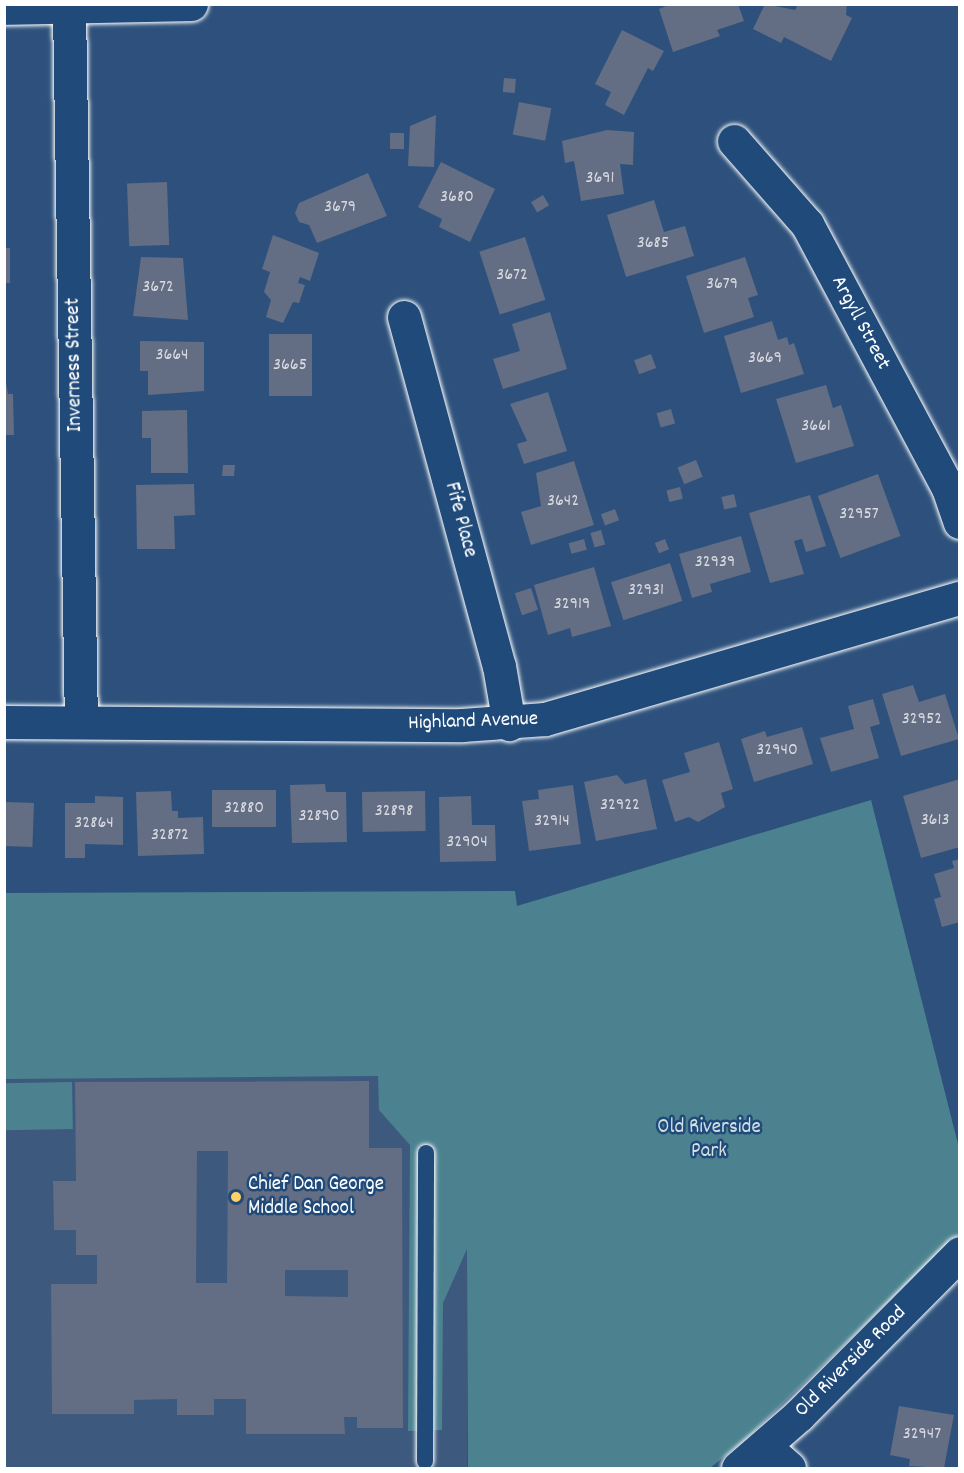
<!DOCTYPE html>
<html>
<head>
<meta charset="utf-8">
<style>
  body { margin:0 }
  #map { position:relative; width:964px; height:1473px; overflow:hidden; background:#2d517c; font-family:Dekko,sans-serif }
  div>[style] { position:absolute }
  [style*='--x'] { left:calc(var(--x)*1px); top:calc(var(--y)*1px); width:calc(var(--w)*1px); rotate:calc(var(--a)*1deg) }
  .built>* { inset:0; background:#3d597e; transform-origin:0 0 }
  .green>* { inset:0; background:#4c8290; transform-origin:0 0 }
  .building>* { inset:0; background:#636d83; transform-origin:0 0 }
  .roads { filter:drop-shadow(0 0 2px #fff) drop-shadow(0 0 2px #fff) }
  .service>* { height:16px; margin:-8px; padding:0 8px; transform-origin:8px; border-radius:8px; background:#1f4a7a }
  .minor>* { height:33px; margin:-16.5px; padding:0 16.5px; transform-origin:16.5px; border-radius:16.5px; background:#1f4a7a }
  .dots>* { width:16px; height:16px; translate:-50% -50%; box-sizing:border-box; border:3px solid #1f4a7a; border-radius:50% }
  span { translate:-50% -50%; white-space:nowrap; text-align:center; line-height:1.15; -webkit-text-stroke:5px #1f4a7a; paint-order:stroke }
  .number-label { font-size:18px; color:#d8dae0 }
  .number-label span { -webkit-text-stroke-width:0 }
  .street-label { font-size:21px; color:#fff }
  .park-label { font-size:21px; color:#d2e0e3 }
  .poi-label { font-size:21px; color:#fff }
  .left { translate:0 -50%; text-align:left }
  .frame { position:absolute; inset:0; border:6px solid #fff; pointer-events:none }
</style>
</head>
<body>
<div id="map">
  <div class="built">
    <i style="left:5px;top:893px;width:462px;height:575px"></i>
  </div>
  <div class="green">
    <i style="clip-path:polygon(871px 800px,959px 1148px,959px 1234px,744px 1441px,710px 1468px,468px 1468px,467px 1249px,443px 1303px,442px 1430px,408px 1431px,410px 1145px,379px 1110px,378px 1076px,5px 1079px,5px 893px,515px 891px,517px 906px)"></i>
    <i style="left:72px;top:1082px;width:47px;height:67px;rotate:89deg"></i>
  </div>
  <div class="building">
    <i style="clip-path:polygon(671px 4px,738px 4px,744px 21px,717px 30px,720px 36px,673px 52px,659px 9px)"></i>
    <i style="clip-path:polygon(765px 4px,795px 10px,798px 4px,847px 4px,846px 15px,852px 18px,831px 61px,784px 37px,781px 43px,753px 29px)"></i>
    <i style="clip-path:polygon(622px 30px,664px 51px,653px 71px,648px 68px,624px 115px,605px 105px,611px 92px,595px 84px)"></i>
    <i style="left:504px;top:78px;width:12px;height:14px;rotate:5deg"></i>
    <i style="left:519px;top:102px;width:33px;height:33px;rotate:11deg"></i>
    <i style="clip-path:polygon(436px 115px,434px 167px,408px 166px,410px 126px)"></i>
    <i style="clip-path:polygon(607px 130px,634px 132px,633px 165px,620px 164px,624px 194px,581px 201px,574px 161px,565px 163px,562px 141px)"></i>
    <i style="left:390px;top:133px;width:14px;height:16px"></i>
    <i style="clip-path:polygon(441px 162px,495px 189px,470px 242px,439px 227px,442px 219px,418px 207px)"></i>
    <i style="clip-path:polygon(368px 173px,387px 216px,317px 243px,309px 225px,299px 222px,295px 213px,299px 203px)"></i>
    <i style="left:167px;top:182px;width:63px;height:40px;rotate:88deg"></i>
    <i style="left:543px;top:195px;width:12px;height:14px;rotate:59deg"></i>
    <i style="clip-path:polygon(654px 200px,664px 232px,685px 226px,694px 256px,626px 277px,607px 215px)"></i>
    <i style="clip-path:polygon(273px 235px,319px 253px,310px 281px,300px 277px,298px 283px,305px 285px,299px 303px,293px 302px,283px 323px,266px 317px,271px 300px,264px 292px,270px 272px,262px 269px)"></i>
    <i style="left:525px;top:237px;width:66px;height:48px;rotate:72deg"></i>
    <i style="left:4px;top:248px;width:6px;height:35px"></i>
    <i style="clip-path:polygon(141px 257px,183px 258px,188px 320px,133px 316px)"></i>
    <i style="clip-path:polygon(745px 257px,758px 295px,748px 298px,754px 317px,704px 333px,686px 276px)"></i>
    <i style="clip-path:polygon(550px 312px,567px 369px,503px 389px,493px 359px,520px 351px,512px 324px)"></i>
    <i style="clip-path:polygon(772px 321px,778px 340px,787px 337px,789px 345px,794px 343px,804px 374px,741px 393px,724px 336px)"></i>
    <i style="left:312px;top:334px;width:62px;height:43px;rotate:90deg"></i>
    <i style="clip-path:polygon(140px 341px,204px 342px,204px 391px,148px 395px,148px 371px,140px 371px)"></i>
    <i style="left:651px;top:354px;width:15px;height:18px;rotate:70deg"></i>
    <i style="clip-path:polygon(4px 372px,8px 394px,13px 394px,14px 435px,4px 435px)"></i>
    <i style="clip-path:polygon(826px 385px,833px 408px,841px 405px,854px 446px,796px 463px,776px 399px)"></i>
    <i style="clip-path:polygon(548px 392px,567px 451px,524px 464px,517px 444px,527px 441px,510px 404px)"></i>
    <i style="left:671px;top:409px;width:15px;height:15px;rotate:74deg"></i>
    <i style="clip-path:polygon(187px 410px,188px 473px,151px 473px,151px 438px,142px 438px,142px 411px)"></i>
    <i style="left:696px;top:460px;width:18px;height:20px;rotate:68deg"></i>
    <i style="clip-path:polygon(574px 461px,594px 525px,531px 545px,521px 512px,541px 506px,536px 473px)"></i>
    <i style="clip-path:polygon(223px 465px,235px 465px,234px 476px,222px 476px)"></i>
    <i style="left:878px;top:474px;width:66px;height:64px;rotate:70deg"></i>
    <i style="clip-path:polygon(194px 484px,195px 515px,174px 516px,175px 549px,137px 549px,136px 485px)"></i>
    <i style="left:680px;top:487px;width:12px;height:14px;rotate:76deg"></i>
    <i style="left:734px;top:494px;width:13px;height:13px;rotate:77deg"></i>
    <i style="clip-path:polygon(810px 495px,826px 546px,806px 552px,802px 539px,794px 541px,804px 574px,770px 583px,749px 513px)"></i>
    <i style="left:615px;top:509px;width:12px;height:15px;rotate:70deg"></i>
    <i style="left:601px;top:530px;width:15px;height:11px;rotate:74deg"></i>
    <i style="clip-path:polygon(741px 536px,751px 572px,710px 584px,712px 592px,692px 598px,679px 554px)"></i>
    <i style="left:584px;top:539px;width:11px;height:16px;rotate:75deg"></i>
    <i style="left:665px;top:539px;width:11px;height:11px;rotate:68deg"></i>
    <i style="left:670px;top:563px;width:40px;height:62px;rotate:72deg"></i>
    <i style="clip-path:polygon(594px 567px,611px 626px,572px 637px,570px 628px,548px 635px,534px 585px)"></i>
    <i style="left:531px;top:588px;width:23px;height:17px;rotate:72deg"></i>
    <i style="clip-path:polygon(913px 685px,919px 702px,945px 694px,959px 739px,901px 756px,882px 694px)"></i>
    <i style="clip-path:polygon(873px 699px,880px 724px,870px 727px,879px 758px,831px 772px,820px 738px,854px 729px,848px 706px)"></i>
    <i style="clip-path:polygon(802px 727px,813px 764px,754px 782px,741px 739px,765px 731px,767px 737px)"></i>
    <i style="clip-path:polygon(719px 742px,733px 789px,721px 793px,725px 807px,698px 822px,689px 817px,675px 822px,662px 780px,690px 772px,684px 753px)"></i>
    <i style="clip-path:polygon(617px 775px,625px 784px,646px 779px,657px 829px,596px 841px,584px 782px)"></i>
    <i style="clip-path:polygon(960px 779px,960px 847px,921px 858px,903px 796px)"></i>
    <i style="clip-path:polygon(325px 784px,326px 792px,346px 792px,347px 842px,292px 843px,290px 785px)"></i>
    <i style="clip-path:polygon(573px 785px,581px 844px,529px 851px,522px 801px,539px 799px,538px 790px)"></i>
    <i style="left:276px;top:790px;width:37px;height:64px;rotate:90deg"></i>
    <i style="clip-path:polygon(171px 791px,172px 811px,178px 811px,178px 818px,203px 817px,204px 854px,138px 856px,136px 792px)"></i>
    <i style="left:425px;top:791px;width:40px;height:63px;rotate:89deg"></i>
    <i style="clip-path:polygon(95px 796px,123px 797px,123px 845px,85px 844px,85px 858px,65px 858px,65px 803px,95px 803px)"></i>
    <i style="clip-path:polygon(471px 796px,472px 825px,495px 825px,496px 861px,440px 862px,439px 797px)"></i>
    <i style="left:4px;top:802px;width:30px;height:44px;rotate:2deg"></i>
    <i style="clip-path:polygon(960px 859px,960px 922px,942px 927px,934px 899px,941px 897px,934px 874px,954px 868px,952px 861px)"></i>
    <i style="clip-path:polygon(evenodd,369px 1081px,369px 1148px,402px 1148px,403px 1428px,357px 1428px,357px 1417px,344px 1417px,345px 1434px,246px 1434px,246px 1399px,214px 1399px,214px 1415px,177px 1415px,177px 1399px,134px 1400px,134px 1414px,52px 1414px,51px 1284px,97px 1284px,97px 1255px,76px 1255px,76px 1230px,54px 1230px,53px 1181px,76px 1181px,75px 1082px,369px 1081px,197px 1151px,228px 1151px,227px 1283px,196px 1283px,197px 1151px,369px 1081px,285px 1270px,348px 1270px,348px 1297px,285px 1296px,285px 1270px)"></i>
    <i style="clip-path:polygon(899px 1406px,954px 1415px,944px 1468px,909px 1466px,910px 1459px,890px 1455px)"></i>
  </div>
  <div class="roads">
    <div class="service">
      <i style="--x:425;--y:1461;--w:308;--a:-89.8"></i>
    </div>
    <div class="minor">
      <i style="--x:4;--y:8;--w:187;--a:-1.2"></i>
      <i style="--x:69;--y:9;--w:713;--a:89.04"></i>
      <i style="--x:734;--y:141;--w:111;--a:48.7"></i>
      <i style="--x:807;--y:224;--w:299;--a:61.9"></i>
      <i style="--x:948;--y:488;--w:36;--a:71"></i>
      <i style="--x:404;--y:317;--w:362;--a:74.8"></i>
      <i style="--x:499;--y:666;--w:59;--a:80.2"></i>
      <i style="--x:4;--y:722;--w:458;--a:0.4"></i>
      <i style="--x:462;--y:725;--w:83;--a:-4.1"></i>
      <i style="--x:545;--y:719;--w:432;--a:-16.3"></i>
      <i style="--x:764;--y:1446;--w:33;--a:41"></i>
      <i style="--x:738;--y:1468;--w:81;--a:-41"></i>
      <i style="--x:799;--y:1415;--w:228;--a:-45.2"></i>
    </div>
  </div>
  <div class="dots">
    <i style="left:236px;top:1197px;background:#ffd166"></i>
  </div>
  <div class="number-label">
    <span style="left:600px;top:179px">3691</span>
    <span style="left:457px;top:198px">3680</span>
    <span style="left:340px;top:208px">3679</span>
    <span style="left:653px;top:244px">3685</span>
    <span style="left:512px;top:276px">3672</span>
    <span style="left:722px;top:285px">3679</span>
    <span style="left:158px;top:288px">3672</span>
    <span style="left:172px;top:356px">3664</span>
    <span style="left:765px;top:359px">3669</span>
    <span style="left:290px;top:366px">3665</span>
    <span style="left:816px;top:427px">3661</span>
    <span style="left:563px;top:502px">3642</span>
    <span style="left:859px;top:515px">32957</span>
    <span style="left:715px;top:563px">32939</span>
    <span style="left:646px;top:591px">32931</span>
    <span style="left:572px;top:605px">32919</span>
    <span style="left:922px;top:720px">32952</span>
    <span style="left:777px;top:751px">32940</span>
    <span style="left:620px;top:806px">32922</span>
    <span style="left:244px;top:809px">32880</span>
    <span style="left:394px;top:812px">32898</span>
    <span style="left:319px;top:817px">32890</span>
    <span style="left:935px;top:821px">3613</span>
    <span style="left:552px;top:822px">32914</span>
    <span style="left:94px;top:824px">32864</span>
    <span style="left:170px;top:836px">32872</span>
    <span style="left:467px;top:843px">32904</span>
    <span style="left:922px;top:1435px">32947</span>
  </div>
  <div class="street-label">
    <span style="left:860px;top:323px;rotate:62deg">Argyll Street</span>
    <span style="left:75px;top:365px;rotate:-91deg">Inverness Street</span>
    <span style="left:460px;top:520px;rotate:75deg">Fife Place</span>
    <span style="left:473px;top:722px;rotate:-2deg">Highland Avenue</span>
    <span style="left:851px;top:1362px;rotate:-45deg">Old Riverside Road</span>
  </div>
  <div class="park-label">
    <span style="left:709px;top:1140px">Old Riverside<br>Park</span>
  </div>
  <div class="poi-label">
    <span class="left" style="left:248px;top:1197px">Chief Dan George<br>Middle School</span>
  </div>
  <div class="frame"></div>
</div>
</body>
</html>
